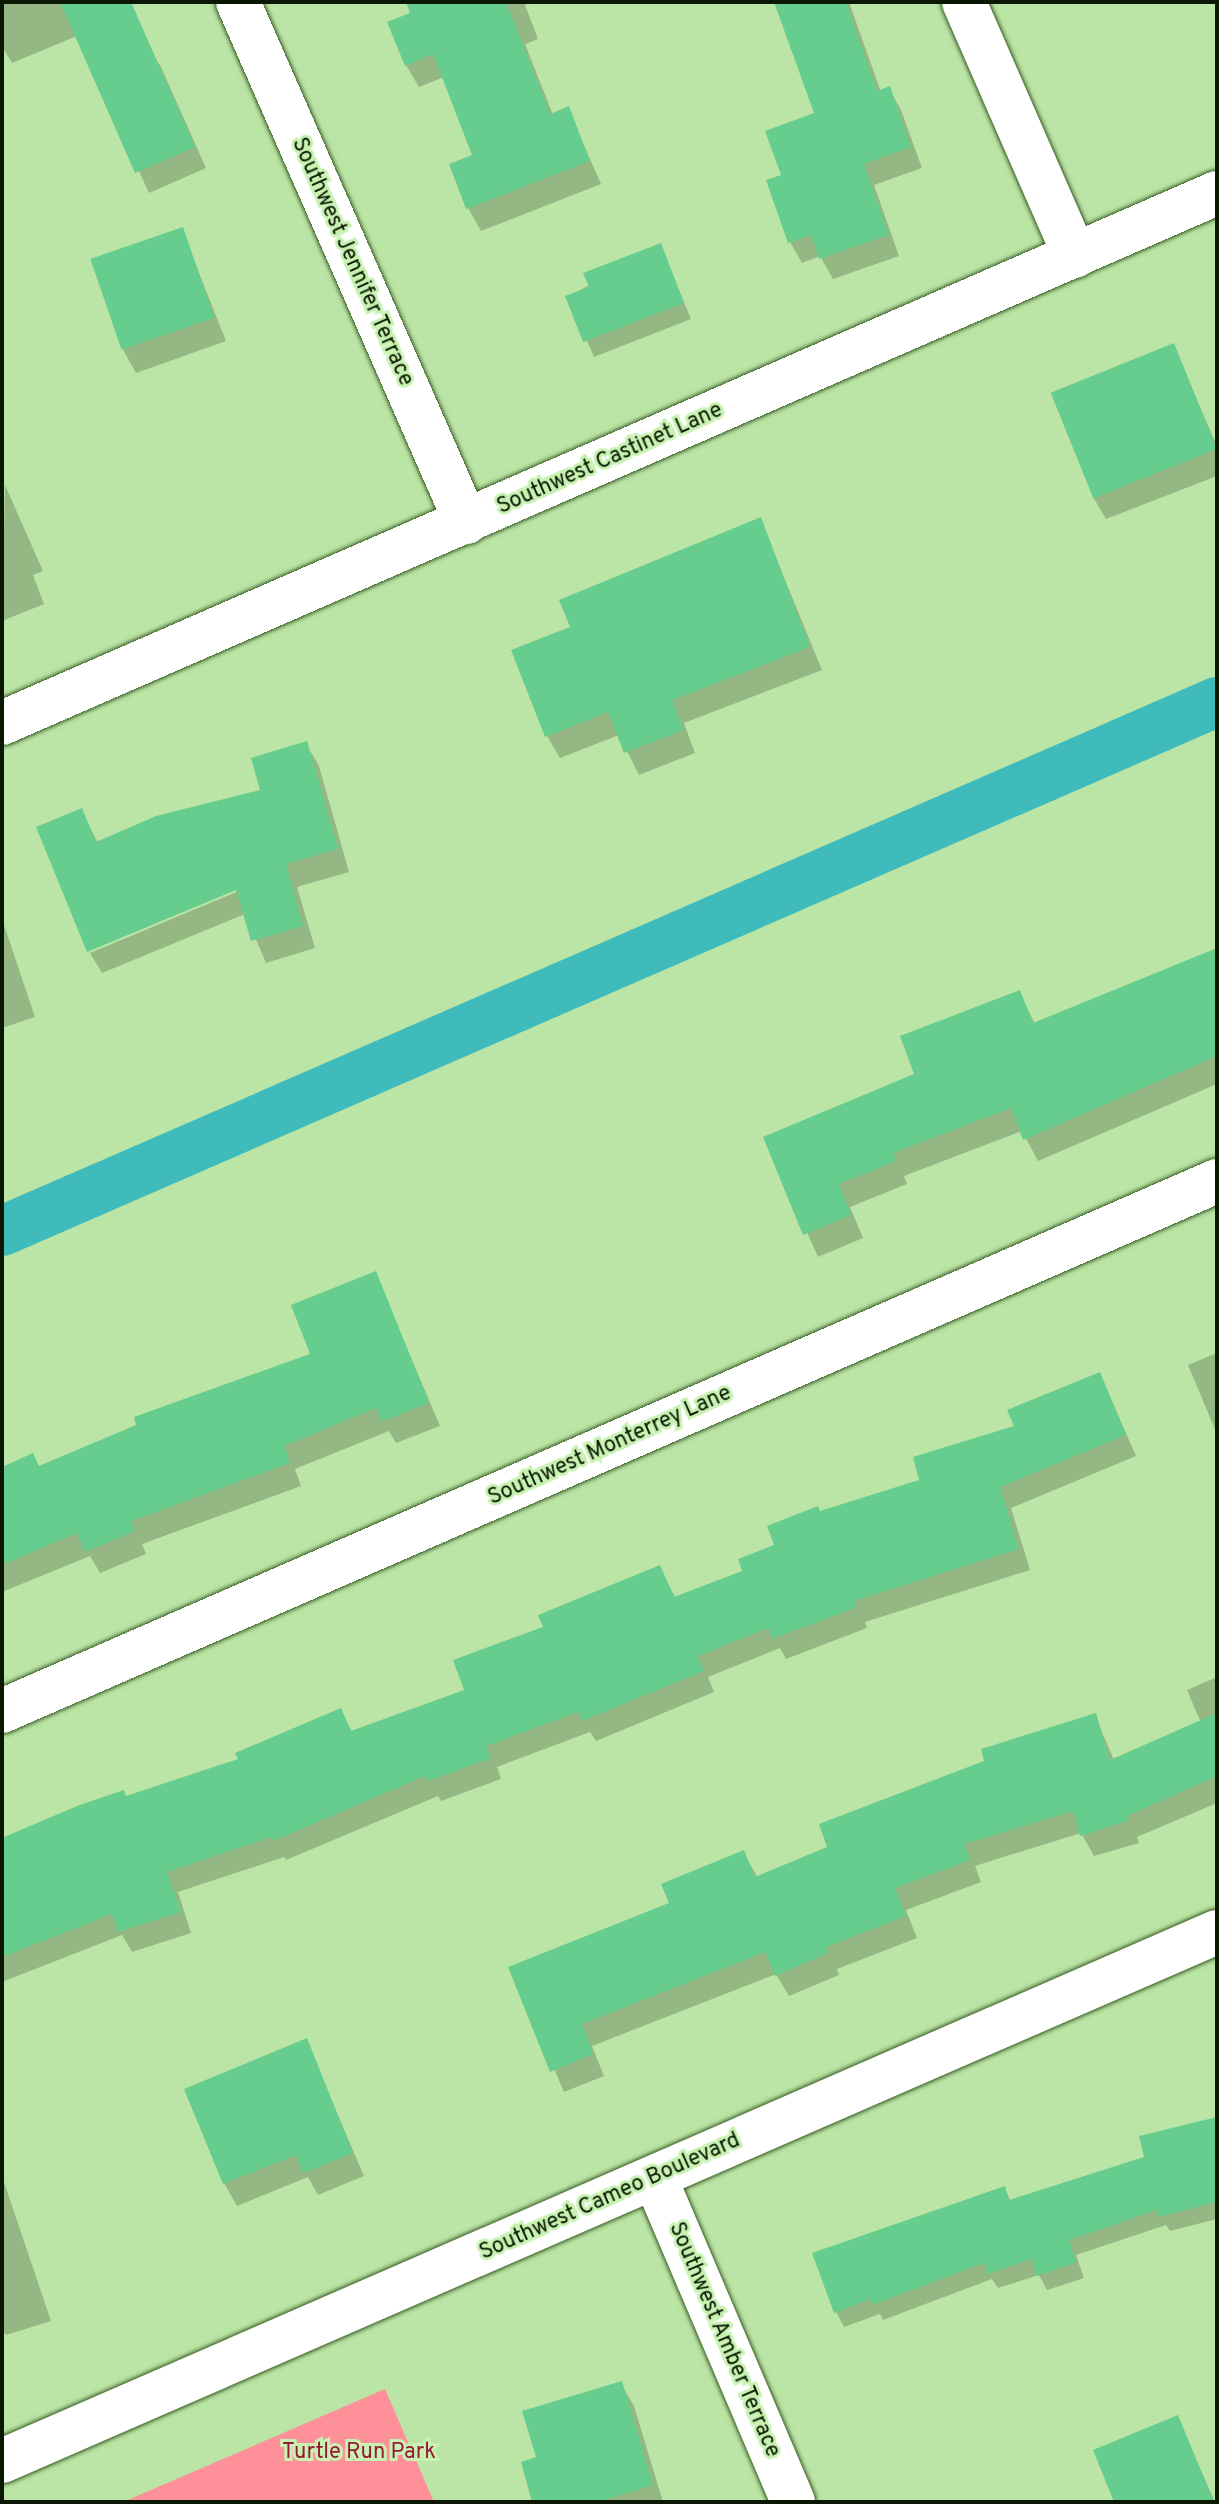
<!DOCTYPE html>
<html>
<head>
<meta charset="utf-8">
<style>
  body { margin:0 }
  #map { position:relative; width:1219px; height:2504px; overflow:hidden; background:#bbe5a6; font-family:Overpass,sans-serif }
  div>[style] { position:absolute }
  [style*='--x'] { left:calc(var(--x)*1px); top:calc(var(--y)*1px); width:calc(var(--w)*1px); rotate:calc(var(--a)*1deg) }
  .green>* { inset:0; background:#fd9099 }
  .shadow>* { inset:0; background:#0003 }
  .canal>* { height:50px; margin:-25px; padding:0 25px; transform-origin:25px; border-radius:25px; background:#3fbbbb }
  .building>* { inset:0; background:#66cd8e; transform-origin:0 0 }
  .roads { filter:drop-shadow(0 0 2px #375a20) drop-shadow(0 0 2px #375a20) }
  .minor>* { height:44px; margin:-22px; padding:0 22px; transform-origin:22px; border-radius:22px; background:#fff }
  span { translate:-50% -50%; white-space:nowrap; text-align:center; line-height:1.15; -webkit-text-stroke:6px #c8f2b2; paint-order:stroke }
  .street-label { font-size:22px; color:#0a1803 }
  .park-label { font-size:22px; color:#991736 }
  .frame { position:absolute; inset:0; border:4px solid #0a1803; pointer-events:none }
</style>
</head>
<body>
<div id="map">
  <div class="green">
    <i style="clip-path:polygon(385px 2389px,434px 2502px,123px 2502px)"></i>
  </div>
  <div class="shadow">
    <i style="clip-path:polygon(2px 2px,119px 2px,161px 67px,206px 168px,149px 193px,77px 36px,12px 63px,2px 46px)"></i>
    <i style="clip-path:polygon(408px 2px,531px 2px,525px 5px,538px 39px,525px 44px,553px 115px,568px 109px,601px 184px,481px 231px,468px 208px,475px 156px,444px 77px,419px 87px,406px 65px,413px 14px)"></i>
    <i style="clip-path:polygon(776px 2px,849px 2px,881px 92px,889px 89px,901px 110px,922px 168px,874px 185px,899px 256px,833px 279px,820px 256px,802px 263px,790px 242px,783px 176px,816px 115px)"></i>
    <i style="clip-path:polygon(182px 230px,226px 341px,136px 373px,123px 350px)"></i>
    <i style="clip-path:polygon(660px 245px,691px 319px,594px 357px,568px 297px)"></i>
    <i style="clip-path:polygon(1173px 345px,1217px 446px,1217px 476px,1106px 519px,1093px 497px)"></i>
    <i style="clip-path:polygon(5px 485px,43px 571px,33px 575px,44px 604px,2px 621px)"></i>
    <i style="clip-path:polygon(760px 519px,822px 670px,684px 723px,695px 753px,639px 775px,619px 735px,560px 758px,547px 736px,573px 628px)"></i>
    <i style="clip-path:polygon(306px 744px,319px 766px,349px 872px,297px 887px,315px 948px,266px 963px,245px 914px,102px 973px,90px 953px,246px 888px,245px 884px,88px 949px,81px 810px,98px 843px,262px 791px)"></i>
    <i style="clip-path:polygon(2px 919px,35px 1017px,2px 1028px)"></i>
    <i style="clip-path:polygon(1217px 950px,1217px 1084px,1038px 1161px,1022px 1131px,904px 1176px,907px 1184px,850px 1207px,863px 1238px,818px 1257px,765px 1138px,917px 1075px,1019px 992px,1035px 1024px)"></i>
    <i style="clip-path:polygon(375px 1273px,440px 1426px,396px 1443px,389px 1431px,295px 1469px,301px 1486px,142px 1544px,146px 1554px,100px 1573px,90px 1556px,2px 1592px,2px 1485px,313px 1355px)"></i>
    <i style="clip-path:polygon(1217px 1353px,1217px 1434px,1188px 1365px)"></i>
    <i style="clip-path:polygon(1100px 1374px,1136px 1456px,1011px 1508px,1030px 1570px,865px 1622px,867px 1628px,786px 1659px,780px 1648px,708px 1677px,714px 1692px,596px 1741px,590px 1732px,497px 1767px,501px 1779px,441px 1801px,438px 1796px,286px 1860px,284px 1857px,178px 1892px,191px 1933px,132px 1952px,122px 1935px,2px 1982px,2px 1839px,240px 1760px,340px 1711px,353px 1733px,466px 1691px,546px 1628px,659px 1567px,676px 1599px,744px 1572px,820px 1513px,922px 1481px)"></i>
    <i style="clip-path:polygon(1217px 1677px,1217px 1803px,1137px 1837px,1139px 1843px,1094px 1856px,1081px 1833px,975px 1866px,981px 1882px,906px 1910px,917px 1938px,837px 1969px,839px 1975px,789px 1996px,776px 1974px,592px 2046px,604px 2076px,564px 2092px,511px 1968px,672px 1904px,743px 1852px,758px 1878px,830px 1848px,987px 1762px,1095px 1716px,1114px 1760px,1201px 1723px,1187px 1690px)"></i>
    <i style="clip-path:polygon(306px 2041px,364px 2176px,318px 2195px,308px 2177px,237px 2206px,224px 2183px)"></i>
    <i style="clip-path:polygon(1217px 2119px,1217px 2219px,1170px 2231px,1166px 2225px,1076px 2255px,1084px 2278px,1047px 2290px,1039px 2275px,998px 2288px,992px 2279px,883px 2320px,880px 2314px,844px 2327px,836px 2312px,1004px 2189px,1011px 2201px,1147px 2158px)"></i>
    <i style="clip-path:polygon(2px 2176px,51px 2321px,6px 2335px,2px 2329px)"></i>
    <i style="clip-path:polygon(621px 2384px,634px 2406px,663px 2502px,534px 2502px,538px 2458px)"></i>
    <i style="clip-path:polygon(1177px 2417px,1215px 2502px,1116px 2502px)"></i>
  </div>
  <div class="canal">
    <i style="--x:2;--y:1231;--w:1325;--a:-23.53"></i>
  </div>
  <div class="building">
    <i style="clip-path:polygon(60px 2px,131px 2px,195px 147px,135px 173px)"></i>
    <i style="clip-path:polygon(406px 2px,506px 2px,550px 114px,569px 106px,590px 161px,466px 209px,449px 164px,472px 155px,433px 54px,405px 66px,387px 22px,410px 13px)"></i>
    <i style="clip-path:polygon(774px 2px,846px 2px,877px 91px,890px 86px,911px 147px,864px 164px,889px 235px,819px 259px,811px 235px,788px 243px,766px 180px,781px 175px,765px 131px,814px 113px)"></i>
    <i style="left:183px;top:227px;width:96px;height:98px;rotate:71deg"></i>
    <i style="clip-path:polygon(661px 243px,684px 303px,583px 342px,565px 296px,589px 287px,583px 273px)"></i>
    <i style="left:1174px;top:343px;width:114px;height:133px;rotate:68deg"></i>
    <i style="clip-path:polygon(761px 517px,810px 647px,672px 700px,684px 730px,624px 753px,608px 712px,545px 737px,511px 650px,570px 627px,559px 600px)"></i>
    <i style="clip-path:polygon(307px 741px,338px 849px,286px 864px,303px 926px,251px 941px,236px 890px,87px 952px,36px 827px,82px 808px,96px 842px,156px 816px,260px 790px,251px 758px)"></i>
    <i style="clip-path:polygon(1217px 948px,1217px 1056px,1023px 1140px,1011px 1108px,893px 1153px,896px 1161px,839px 1184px,851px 1215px,803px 1235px,763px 1137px,914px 1074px,900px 1036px,1020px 990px,1033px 1023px)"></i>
    <i style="clip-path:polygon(376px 1271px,429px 1403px,381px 1422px,376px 1408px,284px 1446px,290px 1463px,131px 1521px,135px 1531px,85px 1552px,77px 1533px,2px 1565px,2px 1467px,33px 1453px,39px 1466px,136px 1425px,134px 1417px,310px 1354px,291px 1305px)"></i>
    <i style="clip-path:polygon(1100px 1372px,1126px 1435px,1000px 1487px,1019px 1549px,854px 1601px,857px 1607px,772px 1639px,768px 1628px,698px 1656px,704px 1671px,582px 1721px,578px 1712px,486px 1746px,491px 1758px,428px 1781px,425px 1776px,273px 1841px,271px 1837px,167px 1872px,181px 1912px,118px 1932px,112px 1914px,2px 1957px,2px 1838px,77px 1806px,124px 1790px,126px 1796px,238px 1759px,235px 1753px,341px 1708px,351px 1731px,464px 1690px,453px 1660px,543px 1627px,538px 1615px,660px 1565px,674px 1597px,742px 1571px,738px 1559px,774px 1545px,767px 1526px,818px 1506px,820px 1511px,919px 1480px,913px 1457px,1014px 1426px,1007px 1410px)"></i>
    <i style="clip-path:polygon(1096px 1713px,1110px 1760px,1217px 1713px,1217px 1776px,1127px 1816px,1128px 1821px,1080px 1836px,1073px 1811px,964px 1844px,970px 1860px,895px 1888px,906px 1916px,826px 1947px,828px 1953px,775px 1976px,765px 1952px,582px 2024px,593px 2054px,550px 2072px,508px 1967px,669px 1903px,661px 1884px,744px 1850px,755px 1877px,827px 1847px,819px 1824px,984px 1761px,981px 1749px)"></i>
    <i style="clip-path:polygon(307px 2038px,353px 2153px,303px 2173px,296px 2155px,223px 2184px,184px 2089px)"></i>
    <i style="clip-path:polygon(1217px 2117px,1217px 2202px,1159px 2217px,1157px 2210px,1069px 2240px,1076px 2262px,1037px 2276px,1031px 2259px,987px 2274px,984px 2263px,872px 2305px,870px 2299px,834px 2313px,812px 2253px,1005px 2186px,1009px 2200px,1144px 2157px,1139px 2136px)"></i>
    <i style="clip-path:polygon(622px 2381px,653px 2485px,598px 2502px,532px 2502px,521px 2462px,536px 2457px,522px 2411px)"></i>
    <i style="clip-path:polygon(1178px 2415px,1214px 2502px,1114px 2502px,1093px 2450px)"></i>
  </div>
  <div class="roads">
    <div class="minor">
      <i style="--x:238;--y:2;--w:568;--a:66.32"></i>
      <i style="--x:964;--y:2;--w:277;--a:66.4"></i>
      <i style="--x:2;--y:723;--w:1326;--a:-23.57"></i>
      <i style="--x:2;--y:1711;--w:1326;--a:-23.57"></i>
      <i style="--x:655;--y:2178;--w:352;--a:66.9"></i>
      <i style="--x:2;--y:2461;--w:1325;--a:-23.53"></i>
    </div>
  </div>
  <div class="street-label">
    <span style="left:352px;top:262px;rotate:66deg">Southwest Jennifer Terrace</span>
    <span style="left:610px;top:459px;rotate:-24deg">Southwest Castinet Lane</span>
    <span style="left:610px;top:1446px;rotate:-24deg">Southwest Monterrey Lane</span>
    <span style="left:610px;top:2197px;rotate:-24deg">Southwest Cameo Boulevard</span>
    <span style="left:724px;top:2340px;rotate:67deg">Southwest Amber Terrace</span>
  </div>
  <div class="park-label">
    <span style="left:359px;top:2453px">Turtle Run Park</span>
  </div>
  <div class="frame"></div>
</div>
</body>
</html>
